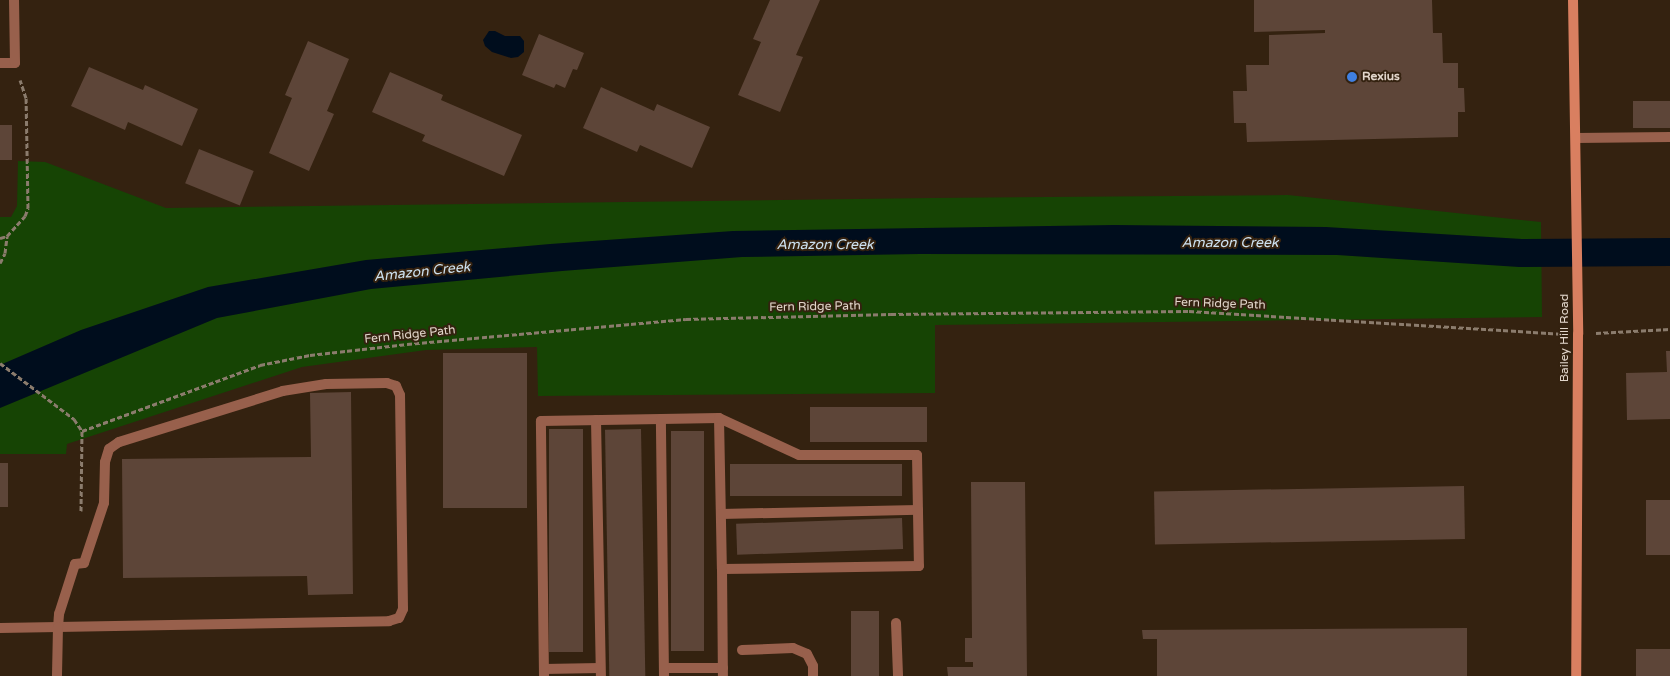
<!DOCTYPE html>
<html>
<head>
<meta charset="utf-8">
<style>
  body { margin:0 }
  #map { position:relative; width:1670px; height:676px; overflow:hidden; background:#342210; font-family:"Varela Round",sans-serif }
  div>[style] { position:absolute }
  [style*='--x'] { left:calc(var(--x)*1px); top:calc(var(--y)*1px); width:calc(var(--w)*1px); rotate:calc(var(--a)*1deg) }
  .green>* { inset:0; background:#164404 }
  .water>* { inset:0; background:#000d1d }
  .building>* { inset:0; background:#5d4538; transform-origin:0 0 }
  .path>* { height:3px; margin-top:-1.5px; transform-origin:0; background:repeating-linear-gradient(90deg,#8b7c6d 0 5px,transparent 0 7.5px) }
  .lane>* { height:10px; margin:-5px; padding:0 5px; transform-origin:5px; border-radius:5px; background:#98604c }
  .street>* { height:10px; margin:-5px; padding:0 5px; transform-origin:5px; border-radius:5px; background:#98604c }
  .secondary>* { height:10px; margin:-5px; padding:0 5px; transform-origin:5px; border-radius:5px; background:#d97f60 }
  .dots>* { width:14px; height:14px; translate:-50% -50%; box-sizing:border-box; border:2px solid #342210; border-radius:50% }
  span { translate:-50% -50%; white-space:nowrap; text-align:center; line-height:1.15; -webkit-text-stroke:4px #342210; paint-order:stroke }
  .poi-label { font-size:12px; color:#e2d6cb; font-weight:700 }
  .left { translate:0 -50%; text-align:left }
  .street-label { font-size:12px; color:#e2d6cb }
  .water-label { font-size:14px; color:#cde1f0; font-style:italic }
</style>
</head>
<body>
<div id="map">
  <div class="green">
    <i style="clip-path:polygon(18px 161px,45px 162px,166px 208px,932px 198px,1288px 195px,1541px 222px,1542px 317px,935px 325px,935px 393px,538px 396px,537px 347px,426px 350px,302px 367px,67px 444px,66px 454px,0 454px,0 217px,11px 217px,17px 206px)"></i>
  </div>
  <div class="water">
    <i style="clip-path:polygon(489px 31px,495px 31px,505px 36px,520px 36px,524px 41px,524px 52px,518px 57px,511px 58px,492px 52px,485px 46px,483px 40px)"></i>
    <i style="clip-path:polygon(1114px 225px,1326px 227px,1522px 239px,1670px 238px,1670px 266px,1519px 267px,1337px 255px,920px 254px,742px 257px,562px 271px,371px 289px,217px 318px,0 408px,0 365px,81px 330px,208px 287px,366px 260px,550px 244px,733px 231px)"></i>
  </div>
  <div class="building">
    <i style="clip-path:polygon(770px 0,820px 0,796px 55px,803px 57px,780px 112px,738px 95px,761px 42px,753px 39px)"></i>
    <i style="clip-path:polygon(1254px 0,1432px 0,1433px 33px,1442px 33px,1443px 63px,1458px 63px,1458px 88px,1464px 88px,1465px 112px,1458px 112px,1458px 137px,1247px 142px,1246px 123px,1234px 123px,1233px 91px,1247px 91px,1246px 65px,1269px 65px,1269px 35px,1325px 33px,1325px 30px,1254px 32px)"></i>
    <i style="clip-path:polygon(539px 34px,584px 53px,577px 70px,573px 69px,565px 88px,556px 84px,554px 88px,522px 75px)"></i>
    <i style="clip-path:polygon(308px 41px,349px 59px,327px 111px,334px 114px,309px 171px,269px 153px,292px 98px,285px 95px)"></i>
    <i style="clip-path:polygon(89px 67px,143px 90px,145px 85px,198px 109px,182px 146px,128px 122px,125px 130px,71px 106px)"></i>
    <i style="clip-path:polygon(390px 72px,443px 95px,441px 100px,522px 135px,504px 176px,422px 141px,425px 135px,372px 112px)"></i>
    <i style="clip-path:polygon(601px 87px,654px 111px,657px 104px,710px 127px,692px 168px,640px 145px,637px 152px,583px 128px)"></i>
    <i style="left:1670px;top:101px;width:27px;height:37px;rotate:90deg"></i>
    <i style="left:0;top:125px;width:12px;height:35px"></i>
    <i style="left:199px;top:149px;width:59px;height:37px;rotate:22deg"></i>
    <i style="clip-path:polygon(1666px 351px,1670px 351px,1670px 419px,1627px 420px,1626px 373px,1667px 372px)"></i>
    <i style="left:527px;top:353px;width:155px;height:84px;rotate:90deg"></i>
    <i style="clip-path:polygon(351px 392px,353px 594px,308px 595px,307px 576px,123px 578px,122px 459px,311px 457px,310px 393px)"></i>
    <i style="left:810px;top:407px;width:117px;height:35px"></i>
    <i style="left:549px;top:429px;width:34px;height:223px"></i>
    <i style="left:641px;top:429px;width:247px;height:36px;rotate:89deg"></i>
    <i style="left:671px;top:431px;width:33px;height:220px"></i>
    <i style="left:0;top:463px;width:8px;height:44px"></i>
    <i style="left:902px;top:464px;width:32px;height:172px;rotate:90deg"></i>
    <i style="clip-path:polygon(971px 482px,1025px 482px,1027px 676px,948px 676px,947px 667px,973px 667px,973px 662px,965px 662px,965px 638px,972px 638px)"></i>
    <i style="left:1464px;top:486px;width:53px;height:310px;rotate:89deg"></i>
    <i style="left:1646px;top:500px;width:24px;height:55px"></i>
    <i style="left:902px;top:518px;width:31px;height:166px;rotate:88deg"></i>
    <i style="left:879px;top:611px;width:65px;height:28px;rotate:90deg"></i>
    <i style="clip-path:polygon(1467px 628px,1467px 676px,1157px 676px,1157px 639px,1143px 639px,1142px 630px)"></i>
    <i style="left:1670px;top:649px;width:27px;height:34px;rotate:90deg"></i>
  </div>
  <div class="path">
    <i style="--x:0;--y:238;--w:7;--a:-16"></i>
    <i style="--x:7;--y:236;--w:27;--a:-48"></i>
    <i style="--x:25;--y:216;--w:9;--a:-69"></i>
    <i style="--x:28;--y:208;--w:110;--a:-91"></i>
    <i style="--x:26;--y:98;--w:19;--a:-108"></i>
    <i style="--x:0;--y:263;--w:11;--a:-63"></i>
    <i style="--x:5;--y:253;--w:17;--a:-83"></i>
    <i style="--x:1596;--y:333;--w:74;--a:-3.1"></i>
    <i style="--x:0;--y:363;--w:93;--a:37.1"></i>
    <i style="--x:74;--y:419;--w:14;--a:56"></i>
    <i style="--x:82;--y:431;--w:190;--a:-20.3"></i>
    <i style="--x:260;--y:365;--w:51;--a:-11.3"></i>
    <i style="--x:310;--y:355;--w:98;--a:-6.5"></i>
    <i style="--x:407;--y:344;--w:280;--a:-5.1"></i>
    <i style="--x:686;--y:319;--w:205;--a:-1.4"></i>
    <i style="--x:891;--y:314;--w:298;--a:-0.6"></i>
    <i style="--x:1189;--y:311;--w:372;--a:3.5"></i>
    <i style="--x:81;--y:511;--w:80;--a:-89.3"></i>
  </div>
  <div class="lane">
    <i style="--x:1576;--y:138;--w:94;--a:-0.6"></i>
    <i style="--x:719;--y:418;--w:151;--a:88.9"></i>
    <i style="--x:596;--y:420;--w:256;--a:88.9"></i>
    <i style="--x:721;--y:514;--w:197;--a:-1.2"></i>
    <i style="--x:896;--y:623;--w:53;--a:87.8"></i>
    <i style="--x:0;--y:628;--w:58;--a:-1"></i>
    <i style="--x:58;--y:627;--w:331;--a:-1"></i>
    <i style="--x:389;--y:621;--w:10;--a:-17"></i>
    <i style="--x:399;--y:618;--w:10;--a:-66"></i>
    <i style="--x:403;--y:609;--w:214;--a:-90.8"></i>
    <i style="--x:400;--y:395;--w:10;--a:-114"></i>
    <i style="--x:396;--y:386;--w:9;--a:-162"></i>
    <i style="--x:387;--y:383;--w:61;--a:179.1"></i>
    <i style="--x:326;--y:384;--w:44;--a:170.8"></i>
    <i style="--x:283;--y:391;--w:172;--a:162.7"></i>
    <i style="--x:119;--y:442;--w:12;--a:145"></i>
    <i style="--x:109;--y:449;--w:14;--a:107"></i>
    <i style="--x:105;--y:462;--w:41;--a:91.4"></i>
    <i style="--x:104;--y:503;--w:63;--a:108.4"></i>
    <i style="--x:84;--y:563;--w:9;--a:174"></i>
    <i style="--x:75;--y:564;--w:52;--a:107.7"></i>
    <i style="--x:59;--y:614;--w:13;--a:94"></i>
    <i style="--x:58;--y:627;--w:49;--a:91.2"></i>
    <i style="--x:742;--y:650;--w:51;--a:-2.2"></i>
    <i style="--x:793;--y:648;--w:15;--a:23"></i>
    <i style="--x:807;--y:654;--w:13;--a:63"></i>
    <i style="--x:813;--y:666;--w:10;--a:90"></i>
    <i style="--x:664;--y:668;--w:59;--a:0"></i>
    <i style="--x:544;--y:669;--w:56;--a:-1"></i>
    <i style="--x:544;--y:676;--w:255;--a:-90.7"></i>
    <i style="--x:541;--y:421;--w:120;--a:-1"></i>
    <i style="--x:664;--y:676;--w:257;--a:-90.7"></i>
    <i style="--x:661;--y:419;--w:58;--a:-1"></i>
    <i style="--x:719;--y:418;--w:88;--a:24.8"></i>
    <i style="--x:799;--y:455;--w:118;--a:0"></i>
    <i style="--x:917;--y:455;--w:111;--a:89"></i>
    <i style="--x:919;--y:566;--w:197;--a:179.1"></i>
    <i style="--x:722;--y:569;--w:107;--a:89.5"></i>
  </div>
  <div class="street">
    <i style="--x:0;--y:63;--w:15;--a:0"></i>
    <i style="--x:15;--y:63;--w:63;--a:-90.9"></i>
  </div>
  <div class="secondary">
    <i style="--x:1573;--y:0;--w:334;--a:89.1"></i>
    <i style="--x:1578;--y:334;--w:342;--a:90.3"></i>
  </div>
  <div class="dots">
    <i style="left:1352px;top:77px;background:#3f7fe0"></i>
  </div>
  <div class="poi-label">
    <span class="left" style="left:1362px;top:77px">Rexius</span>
  </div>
  <div class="street-label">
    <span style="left:1220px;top:304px;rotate:2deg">Fern Ridge Path</span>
    <span style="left:815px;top:307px;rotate:-1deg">Fern Ridge Path</span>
    <span style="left:410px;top:335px;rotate:-6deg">Fern Ridge Path</span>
    <span style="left:1565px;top:338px;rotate:-90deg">Bailey Hill Road</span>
  </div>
  <div class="water-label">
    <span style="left:1230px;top:243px">Amazon Creek</span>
    <span style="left:825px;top:245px">Amazon Creek</span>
    <span style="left:422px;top:272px;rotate:-6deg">Amazon Creek</span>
  </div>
</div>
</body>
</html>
